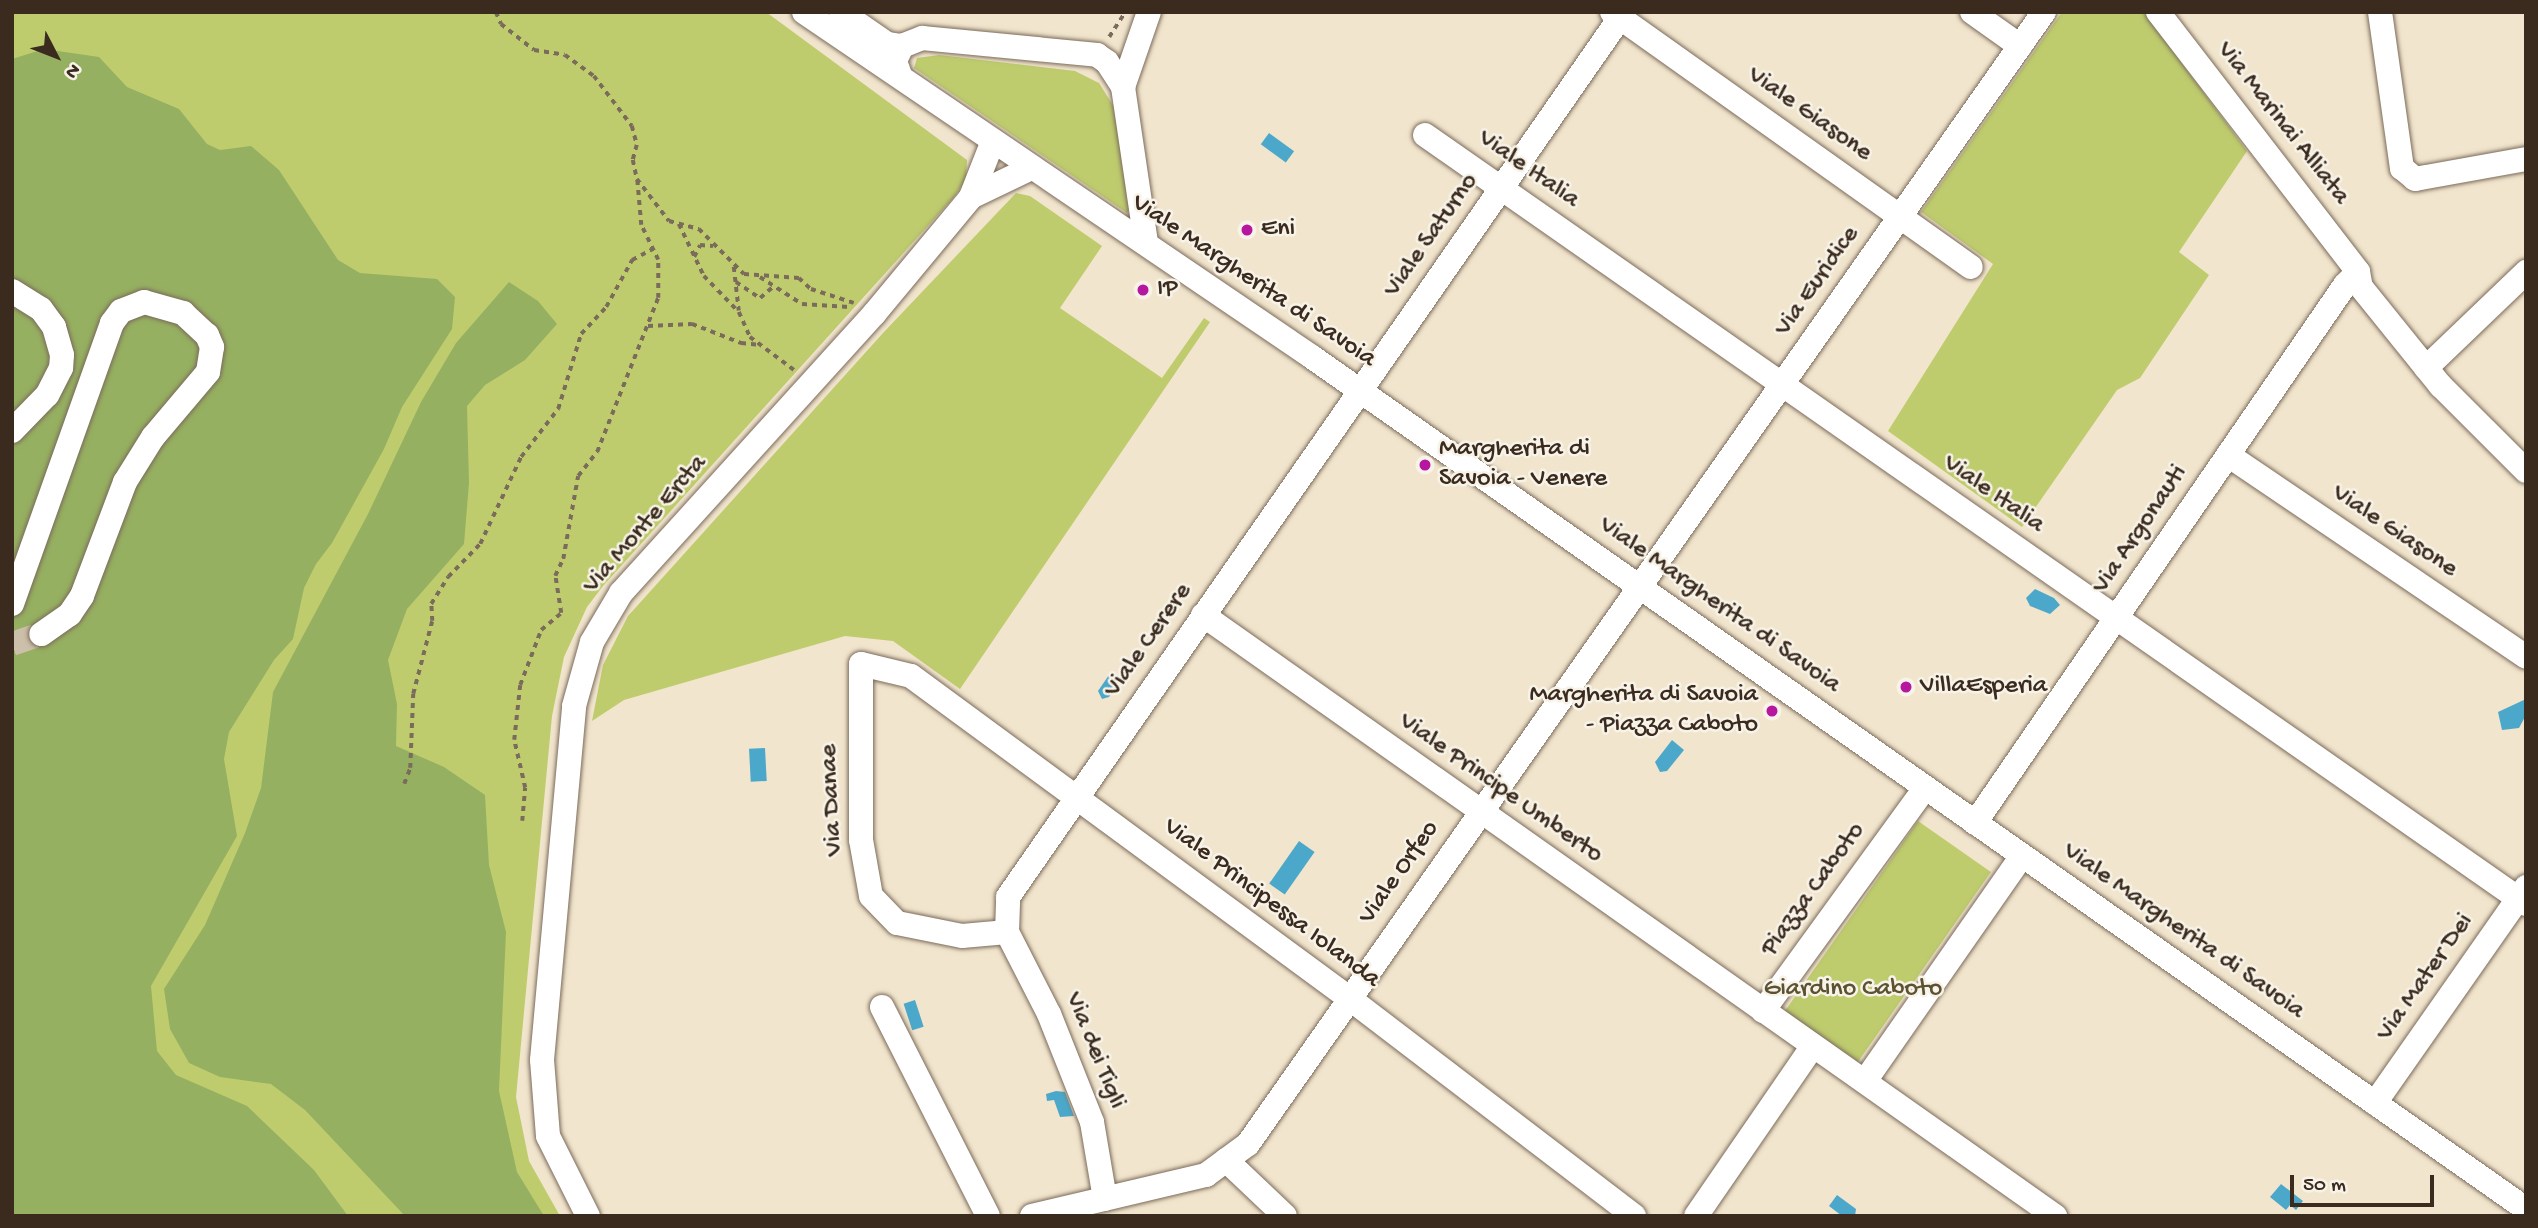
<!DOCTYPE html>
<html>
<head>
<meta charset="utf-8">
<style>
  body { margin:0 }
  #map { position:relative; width:2538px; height:1228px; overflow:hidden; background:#f2e5cd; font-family:"Gochi Hand",sans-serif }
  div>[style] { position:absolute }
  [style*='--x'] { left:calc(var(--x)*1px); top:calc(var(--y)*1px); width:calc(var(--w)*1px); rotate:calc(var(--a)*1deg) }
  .green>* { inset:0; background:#becc6e; transform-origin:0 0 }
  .forest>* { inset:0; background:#96b061 }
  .water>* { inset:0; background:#4ca8ca; transform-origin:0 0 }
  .minor-tunnel>* { height:24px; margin-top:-12px; transform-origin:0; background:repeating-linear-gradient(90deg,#cdc0aa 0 24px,transparent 0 36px) }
  .path>* { height:3.5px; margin-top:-1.75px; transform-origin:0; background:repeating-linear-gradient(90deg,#7b6b5b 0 5px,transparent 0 10px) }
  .roads { filter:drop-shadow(0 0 2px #7b6b5b) drop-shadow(0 0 2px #7b6b5b) }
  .minor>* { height:24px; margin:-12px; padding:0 12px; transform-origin:12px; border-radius:12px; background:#fff }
  .dots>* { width:19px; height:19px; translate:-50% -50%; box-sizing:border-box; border:4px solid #f7f3e8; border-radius:50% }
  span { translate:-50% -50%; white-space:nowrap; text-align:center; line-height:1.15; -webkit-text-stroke:5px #f7f3e8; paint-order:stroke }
  .street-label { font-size:26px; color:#3b2a1e }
  .poi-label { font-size:26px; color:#3b2a1e }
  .left { translate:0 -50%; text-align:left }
  .right { translate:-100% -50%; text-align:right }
  .park-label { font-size:26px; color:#5c5232 }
  .frame { position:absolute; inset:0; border:14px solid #3b2a1e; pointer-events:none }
  .north { position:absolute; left:21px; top:21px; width:70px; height:70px; -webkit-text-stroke:5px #f7f3e8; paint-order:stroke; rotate:132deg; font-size:19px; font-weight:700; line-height:28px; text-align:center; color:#3b2a1e }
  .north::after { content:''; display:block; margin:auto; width:24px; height:32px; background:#3b2a1e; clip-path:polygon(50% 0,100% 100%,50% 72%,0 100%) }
  .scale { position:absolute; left:2290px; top:1175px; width:144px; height:32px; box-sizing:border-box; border:4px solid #3b2a1e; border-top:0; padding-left:9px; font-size:21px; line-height:24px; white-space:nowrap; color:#3b2a1e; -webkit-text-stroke:5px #f7f3e8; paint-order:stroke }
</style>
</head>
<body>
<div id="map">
  <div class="green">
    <i style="clip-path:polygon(12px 12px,766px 12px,967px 160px,966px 180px,954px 197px,603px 586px,587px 607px,564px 657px,552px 716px,516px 1097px,529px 1161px,560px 1216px,12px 1216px)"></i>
    <i style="clip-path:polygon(2062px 12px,2144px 12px,2247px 151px,2179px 252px,2209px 275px,2140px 378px,2117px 390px,2022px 527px,1888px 431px,1993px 264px,1921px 212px)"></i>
    <i style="clip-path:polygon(939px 55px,1075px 71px,1099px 83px,1114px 107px,1130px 208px,1127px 213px,914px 68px,917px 58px)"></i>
    <i style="clip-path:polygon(1016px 193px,1030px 196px,1102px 246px,1060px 308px,1162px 378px,1204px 318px,1210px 322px,960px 689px,893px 641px,845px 636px,624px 700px,592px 721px,603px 665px,628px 616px,883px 333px)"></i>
    <i style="left:1918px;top:821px;width:89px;height:232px;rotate:35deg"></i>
  </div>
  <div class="forest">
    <i style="clip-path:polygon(44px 49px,99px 57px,127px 87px,179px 109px,207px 144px,220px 150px,251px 146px,279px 170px,338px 260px,360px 273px,437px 279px,455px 297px,452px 329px,402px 407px,384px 449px,332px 543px,316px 564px,304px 588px,293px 639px,274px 660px,229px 732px,224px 759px,237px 836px,151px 986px,157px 1051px,176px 1075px,247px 1106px,314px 1170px,348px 1216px,12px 1216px,12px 59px)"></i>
    <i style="clip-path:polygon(509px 282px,538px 301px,557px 324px,525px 360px,485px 385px,467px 406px,469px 483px,464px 544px,407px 609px,388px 660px,397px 704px,396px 746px,444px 767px,485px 795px,489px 865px,506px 932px,499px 1091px,517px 1172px,544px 1216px,405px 1216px,305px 1110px,271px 1084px,220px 1077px,189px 1063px,170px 1029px,164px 989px,205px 925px,245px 833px,261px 788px,273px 692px,368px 514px,421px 402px,456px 343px)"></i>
  </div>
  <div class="water">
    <i style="left:1269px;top:133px;width:31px;height:14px;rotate:36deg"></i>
    <i style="clip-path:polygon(2035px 589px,2054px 598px,2060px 605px,2050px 614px,2030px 606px,2026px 598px)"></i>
    <i style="clip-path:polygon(1109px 675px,1117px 676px,1120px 682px,1109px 697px,1102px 699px,1098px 691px)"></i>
    <i style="clip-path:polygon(2526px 699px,2526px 715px,2519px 728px,2502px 730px,2498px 712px)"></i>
    <i style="clip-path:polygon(1672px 740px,1684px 750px,1667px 771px,1660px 772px,1655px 762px)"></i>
    <i style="left:765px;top:748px;width:33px;height:16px;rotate:87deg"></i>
    <i style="left:1299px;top:841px;width:19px;height:52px;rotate:35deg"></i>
    <i style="left:915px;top:1000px;width:28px;height:12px;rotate:72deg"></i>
    <i style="clip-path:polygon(1056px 1091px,1065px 1092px,1074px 1116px,1060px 1117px,1054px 1100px,1047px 1101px,1046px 1094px)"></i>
    <i style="clip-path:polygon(2281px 1184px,2303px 1201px,2296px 1210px,2290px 1205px,2286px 1210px,2270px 1197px)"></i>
    <i style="clip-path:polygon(1837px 1195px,1856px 1209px,1855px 1216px,1842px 1216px,1829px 1206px)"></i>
  </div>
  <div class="minor-tunnel">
    <i style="--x:12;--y:644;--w:31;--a:-19"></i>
  </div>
  <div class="path">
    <i style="--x:496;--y:12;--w:13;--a:67"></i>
    <i style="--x:501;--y:24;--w:42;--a:38.2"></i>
    <i style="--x:534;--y:50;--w:31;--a:9"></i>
    <i style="--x:565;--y:55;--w:36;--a:36"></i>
    <i style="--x:594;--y:76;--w:63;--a:52.8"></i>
    <i style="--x:632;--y:126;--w:20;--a:75"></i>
    <i style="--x:637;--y:145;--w:16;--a:105"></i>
    <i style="--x:633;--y:160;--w:19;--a:78"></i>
    <i style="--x:637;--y:179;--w:53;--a:52.7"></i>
    <i style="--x:669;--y:221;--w:31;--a:15"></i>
    <i style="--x:699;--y:229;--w:64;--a:45"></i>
    <i style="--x:744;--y:274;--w:55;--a:4.2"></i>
    <i style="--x:799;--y:278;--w:16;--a:43"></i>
    <i style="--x:811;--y:289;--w:45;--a:18"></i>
    <i style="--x:1109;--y:37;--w:27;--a:-57"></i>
    <i style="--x:679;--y:224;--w:58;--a:64.3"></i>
    <i style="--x:704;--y:276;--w:50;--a:45.8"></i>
    <i style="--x:739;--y:312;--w:27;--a:66"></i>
    <i style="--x:750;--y:337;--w:55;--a:36.9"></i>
    <i style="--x:694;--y:257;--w:13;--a:-63"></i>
    <i style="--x:700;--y:245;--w:13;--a:4"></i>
    <i style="--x:734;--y:267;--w:44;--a:83.5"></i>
    <i style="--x:760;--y:277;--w:50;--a:32.7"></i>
    <i style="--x:802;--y:304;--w:47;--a:3.7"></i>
    <i style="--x:736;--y:282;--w:29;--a:34"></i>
    <i style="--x:760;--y:298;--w:18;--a:-41"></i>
    <i style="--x:648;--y:326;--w:44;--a:-2.6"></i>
    <i style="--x:692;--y:324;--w:53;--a:21.2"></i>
    <i style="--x:741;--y:343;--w:20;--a:6"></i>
    <i style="--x:404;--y:784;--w:17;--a:-69"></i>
    <i style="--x:410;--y:768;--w:74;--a:-87.7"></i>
    <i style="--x:413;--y:694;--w:75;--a:-75.4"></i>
    <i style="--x:432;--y:621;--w:17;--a:-93"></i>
    <i style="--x:431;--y:604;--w:32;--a:-58"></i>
    <i style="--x:448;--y:577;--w:46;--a:-45.9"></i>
    <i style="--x:480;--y:544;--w:96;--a:-64.8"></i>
    <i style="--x:521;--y:457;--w:61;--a:-52.4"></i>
    <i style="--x:558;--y:409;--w:78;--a:-73"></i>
    <i style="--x:581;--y:334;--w:37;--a:-47"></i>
    <i style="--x:606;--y:307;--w:54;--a:-61"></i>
    <i style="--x:632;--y:260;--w:24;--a:-28"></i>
    <i style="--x:522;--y:821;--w:33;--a:-85"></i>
    <i style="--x:525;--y:788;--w:49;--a:-102.9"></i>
    <i style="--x:514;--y:740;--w:55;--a:-83.8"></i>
    <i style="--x:520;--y:685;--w:59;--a:-69.1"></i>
    <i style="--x:541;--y:630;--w:26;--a:-40"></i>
    <i style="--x:561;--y:613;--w:37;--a:-99"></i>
    <i style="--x:555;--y:576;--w:19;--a:-65"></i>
    <i style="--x:563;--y:559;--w:84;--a:-79.8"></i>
    <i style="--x:578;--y:476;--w:31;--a:-52"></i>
    <i style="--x:597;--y:452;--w:166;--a:-68.4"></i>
    <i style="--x:658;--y:298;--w:38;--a:-90"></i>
    <i style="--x:658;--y:260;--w:39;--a:-116"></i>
    <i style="--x:641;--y:225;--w:46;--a:-95"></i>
  </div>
  <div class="roads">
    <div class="minor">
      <i style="--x:804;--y:12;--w:614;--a:34.18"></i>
      <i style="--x:1312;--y:357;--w:1483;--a:35.06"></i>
      <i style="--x:841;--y:12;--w:56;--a:34.8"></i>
      <i style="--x:887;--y:44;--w:15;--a:8"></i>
      <i style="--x:1612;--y:12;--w:440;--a:35.4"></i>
      <i style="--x:1972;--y:12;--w:59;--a:35.3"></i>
      <i style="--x:2158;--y:12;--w:328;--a:52.4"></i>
      <i style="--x:2358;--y:272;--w:15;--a:79"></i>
      <i style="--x:2361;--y:287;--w:127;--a:51.1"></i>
      <i style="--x:2441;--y:386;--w:120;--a:45"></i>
      <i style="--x:2380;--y:12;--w:158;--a:82"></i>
      <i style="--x:2402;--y:168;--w:17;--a:40"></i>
      <i style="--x:2415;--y:179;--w:113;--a:-10.2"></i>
      <i style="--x:900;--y:75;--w:15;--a:-110"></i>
      <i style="--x:895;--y:61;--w:17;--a:-65"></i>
      <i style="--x:902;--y:46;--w:22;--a:-22"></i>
      <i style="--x:922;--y:38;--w:176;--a:5.5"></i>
      <i style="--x:1097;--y:55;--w:12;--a:35"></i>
      <i style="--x:1107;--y:62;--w:30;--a:57"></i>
      <i style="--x:1123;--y:87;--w:158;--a:81.6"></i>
      <i style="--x:1123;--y:87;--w:79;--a:-70.9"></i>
      <i style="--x:1425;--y:135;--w:1343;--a:34.93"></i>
      <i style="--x:971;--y:197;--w:67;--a:-25.8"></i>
      <i style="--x:12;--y:291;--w:34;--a:32"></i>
      <i style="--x:41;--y:309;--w:22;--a:54"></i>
      <i style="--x:54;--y:327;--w:29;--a:74"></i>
      <i style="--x:62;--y:355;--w:13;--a:94"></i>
      <i style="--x:61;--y:368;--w:30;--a:117"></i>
      <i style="--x:47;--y:395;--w:50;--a:134.2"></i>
      <i style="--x:2426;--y:368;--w:139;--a:-43.8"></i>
      <i style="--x:2228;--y:455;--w:360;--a:34.1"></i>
      <i style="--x:12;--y:604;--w:298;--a:-70.4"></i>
      <i style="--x:112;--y:323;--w:15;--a:-53"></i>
      <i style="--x:121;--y:311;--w:25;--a:-21"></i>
      <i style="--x:144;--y:302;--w:41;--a:15.8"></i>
      <i style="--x:183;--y:313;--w:33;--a:43"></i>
      <i style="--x:207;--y:335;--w:13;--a:67"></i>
      <i style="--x:212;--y:347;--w:25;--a:99"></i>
      <i style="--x:208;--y:372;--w:85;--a:130.2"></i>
      <i style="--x:153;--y:437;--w:53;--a:121.9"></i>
      <i style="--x:125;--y:482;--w:122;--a:110.7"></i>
      <i style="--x:82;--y:596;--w:22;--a:124"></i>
      <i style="--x:70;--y:614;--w:35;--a:145"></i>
      <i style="--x:1203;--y:615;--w:1043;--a:35.2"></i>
      <i style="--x:1975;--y:823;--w:653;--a:-55.48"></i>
      <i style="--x:2345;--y:285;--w:18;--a:-45"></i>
      <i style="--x:1007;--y:932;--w:45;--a:174.9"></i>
      <i style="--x:962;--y:936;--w:66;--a:-168.7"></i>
      <i style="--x:897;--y:923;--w:37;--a:-134"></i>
      <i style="--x:871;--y:896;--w:57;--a:-100.1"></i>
      <i style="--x:861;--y:840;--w:176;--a:-90"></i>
      <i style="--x:861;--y:664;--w:51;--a:13.5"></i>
      <i style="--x:911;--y:676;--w:544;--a:36.32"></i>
      <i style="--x:1349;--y:998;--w:359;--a:37.4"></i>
      <i style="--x:1007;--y:932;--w:35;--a:-88"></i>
      <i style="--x:1008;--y:897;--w:1078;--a:-55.16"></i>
      <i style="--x:1007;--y:932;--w:92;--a:62.9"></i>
      <i style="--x:1049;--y:1014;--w:116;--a:68.3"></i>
      <i style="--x:1092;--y:1122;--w:78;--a:80.4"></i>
      <i style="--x:882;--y:1007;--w:234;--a:63.1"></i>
      <i style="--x:1763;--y:1011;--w:276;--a:-54"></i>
      <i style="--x:1865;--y:1081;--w:274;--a:-55.1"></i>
      <i style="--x:2375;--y:1103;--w:264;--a:-55"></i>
      <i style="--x:1226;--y:1160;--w:81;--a:43.5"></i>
      <i style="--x:588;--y:1216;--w:89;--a:-116.6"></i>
      <i style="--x:548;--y:1136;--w:76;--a:-94.5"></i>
      <i style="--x:542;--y:1060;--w:355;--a:-84.8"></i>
      <i style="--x:574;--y:706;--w:66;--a:-74.3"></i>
      <i style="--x:592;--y:642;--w:57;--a:-59.4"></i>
      <i style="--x:621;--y:593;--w:377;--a:-47.8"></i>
      <i style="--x:874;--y:314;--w:152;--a:-50.3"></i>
      <i style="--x:971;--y:197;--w:60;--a:-68.6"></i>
      <i style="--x:1032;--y:1216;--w:179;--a:-13.3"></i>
      <i style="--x:1206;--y:1175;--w:52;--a:-36.4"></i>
      <i style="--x:1248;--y:1144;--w:1384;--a:-54.89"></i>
      <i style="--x:1696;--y:1216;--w:206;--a:-55.5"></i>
    </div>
  </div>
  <div class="dots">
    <i style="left:1247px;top:230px;background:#b5179e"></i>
    <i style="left:1143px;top:290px;background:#b5179e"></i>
    <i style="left:1425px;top:465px;background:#b5179e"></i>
    <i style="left:1906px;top:687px;background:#b5179e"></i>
    <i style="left:1772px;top:711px;background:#b5179e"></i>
  </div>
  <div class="street-label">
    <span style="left:1809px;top:115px;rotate:35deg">Viale Giasone</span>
    <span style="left:2282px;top:124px;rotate:52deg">Via Marinai Alliata</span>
    <span style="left:1528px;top:170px;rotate:35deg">Viale Italia</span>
    <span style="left:1432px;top:236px;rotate:-55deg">Viale Saturno</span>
    <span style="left:1253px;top:282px;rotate:34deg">Viale Margherita di Savoia</span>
    <span style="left:1818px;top:282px;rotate:-55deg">Via Euridice</span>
    <span style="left:1993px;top:495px;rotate:35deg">Viale Italia</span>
    <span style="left:646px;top:525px;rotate:-49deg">Via Monte Ercta</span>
    <span style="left:2141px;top:530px;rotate:-56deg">Via Argonauti</span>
    <span style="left:2394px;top:532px;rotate:34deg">Viale Giasone</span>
    <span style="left:1719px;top:606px;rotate:35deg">Viale Margherita di Savoia</span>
    <span style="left:1149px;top:641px;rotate:-55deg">Viale Cerere</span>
    <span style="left:1500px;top:789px;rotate:35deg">Viale Principe Umberto</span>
    <span style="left:833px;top:800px;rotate:-93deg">Via Danae</span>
    <span style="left:1400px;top:873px;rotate:-55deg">Viale Orfeo</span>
    <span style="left:1814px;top:890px;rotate:-54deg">Piazza Caboto</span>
    <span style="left:1271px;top:904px;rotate:37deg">Viale Principessa Iolanda</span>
    <span style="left:2183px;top:932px;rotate:35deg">Viale Margherita di Savoia</span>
    <span style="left:2426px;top:978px;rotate:-55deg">Via Mater Dei</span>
    <span style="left:1094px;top:1051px;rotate:68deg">Via dei Tigli</span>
  </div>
  <div class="poi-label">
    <span class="left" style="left:1261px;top:230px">Eni</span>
    <span class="left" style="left:1157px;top:290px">IP</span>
    <span class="left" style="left:1439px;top:465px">Margherita di<br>Savoia - Venere</span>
    <span class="left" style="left:1920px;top:687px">VillaEsperia</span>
    <span class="right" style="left:1758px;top:711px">Margherita di Savoia<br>- Piazza Caboto</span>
  </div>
  <div class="park-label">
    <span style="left:1853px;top:990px">Giardino Caboto</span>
  </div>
  <div class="frame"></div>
  <div class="north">N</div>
  <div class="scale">50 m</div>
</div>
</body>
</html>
